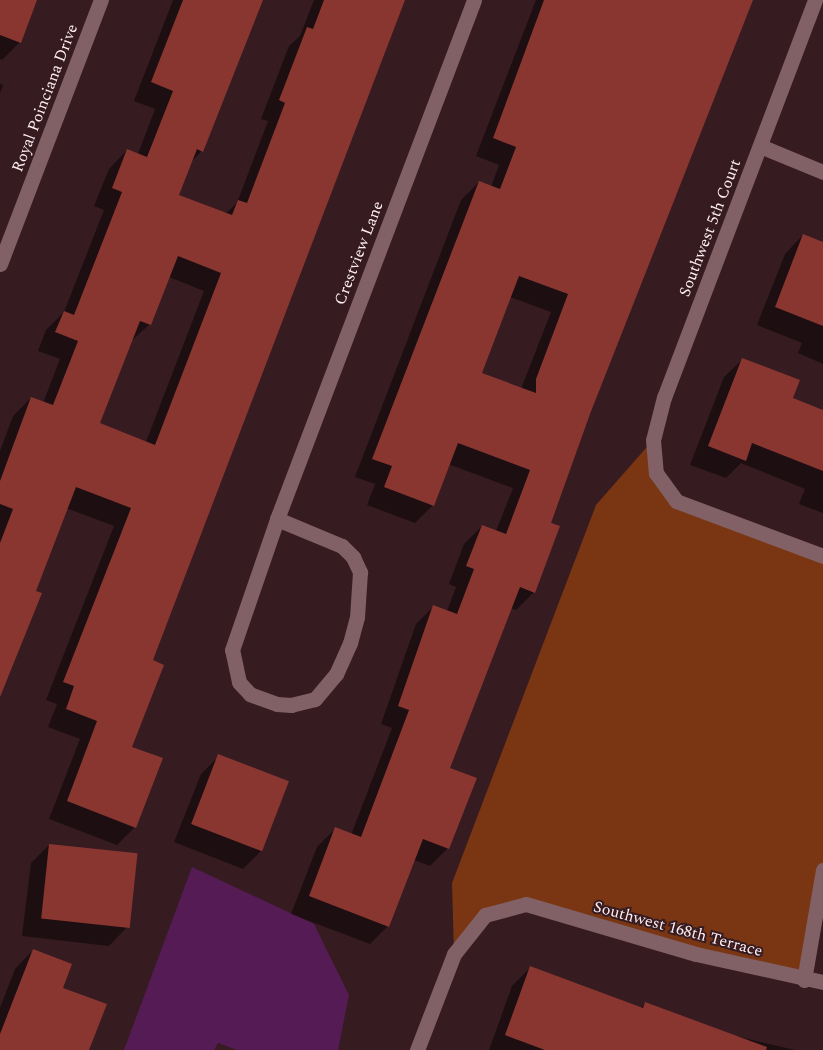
<!DOCTYPE html>
<html>
<head>
<meta charset="utf-8">
<style>
  body { margin:0 }
  #map { position:relative; width:823px; height:1050px; overflow:hidden; background:#361b21; font-family:Spectral,serif }
  div>[style] { position:absolute }
  [style*='--x'] { left:calc(var(--x)*1px); top:calc(var(--y)*1px); width:calc(var(--w)*1px); rotate:calc(var(--a)*1deg) }
  .green>* { inset:0; background:#7a3612 }
  .water>* { inset:0; background:#551b55 }
  .shadow>* { inset:0; background:#0007 }
  .building>* { inset:0; background:#893631; transform-origin:0 0 }
  .minor>* { height:15px; margin:-7.5px; padding:0 7.5px; transform-origin:7.5px; border-radius:7.5px; background:#816066 }
  span { translate:-50% -50%; white-space:nowrap; text-align:center; line-height:1.15; -webkit-text-stroke:4px #361b21; paint-order:stroke }
  .street-label { font-size:16px; color:#ffeff1 }
</style>
</head>
<body>
<div id="map">
  <div class="green">
    <i style="clip-path:polygon(653px 440px,656px 473px,676px 501px,823px 556px,823px 870px,804px 980px,526px 904px,485px 915px,454px 954px,452px 883px,596px 505px)"></i>
  </div>
  <div class="water">
    <i style="clip-path:polygon(192px 867px,314px 924px,349px 995px,338px 1050px,237px 1050px,218px 1043px,214px 1050px,124px 1050px)"></i>
  </div>
  <div class="shadow">
    <i style="clip-path:polygon(0 0,20px 42px,2px 60px,0 59px)"></i>
    <i style="clip-path:polygon(evenodd,173px 0,261px 0,202px 151px,190px 163px,178px 196px,225px 214px,237px 203px,268px 121px,261px 119px,289px 46px,300px 36px,314px 0,402px 0,151px 661px,131px 747px,135px 827px,117px 845px,49px 819px,80px 739px,48px 727px,57px 704px,46px 700px,114px 526px,66px 508px,0 676px,0 451px,13px 416px,31px 398px,43px 403px,60px 359px,38px 351px,46px 330px,64px 312px,104px 210px,94px 206px,109px 169px,127px 150px,138px 154px,155px 109px,134px 101px,173px 0,169px 277px,204px 291px,146px 442px,98px 424px,130px 342px,150px 324px,169px 277px)"></i>
    <i style="clip-path:polygon(evenodd,536px 0,752px 0,589px 414px,549px 523px,534px 592px,516px 610px,510px 608px,449px 769px,448px 848px,430px 866px,414px 860px,388px 926px,370px 944px,291px 914px,317px 847px,335px 829px,351px 835px,392px 728px,381px 724px,416px 624px,434px 606px,447px 611px,456px 587px,449px 584px,464px 544px,482px 526px,496px 531px,513px 488px,448px 464px,433px 505px,415px 523px,367px 505px,375px 484px,355px 477px,461px 200px,479px 182px,491px 187px,499px 165px,476px 156px,536px 0,510px 297px,551px 312px,521px 389px,480px 374px,510px 297px)"></i>
    <i style="clip-path:polygon(0 84px,3px 85px,0 93px)"></i>
    <i style="clip-path:polygon(803px 235px,823px 243px,823px 364px,798px 353px,802px 343px,757px 325px,785px 254px)"></i>
    <i style="clip-path:polygon(743px 359px,791px 399px,823px 411px,823px 513px,799px 504px,805px 489px,741px 463px,726px 478px,690px 465px,724px 377px)"></i>
    <i style="clip-path:polygon(219px 756px,288px 782px,261px 851px,243px 869px,174px 842px,201px 774px)"></i>
    <i style="clip-path:polygon(49px 845px,127px 927px,109px 946px,22px 936px,31px 863px)"></i>
    <i style="clip-path:polygon(33px 950px,61px 988px,84px 1050px,0 1050px,0 1008px,15px 969px)"></i>
    <i style="clip-path:polygon(530px 968px,641px 1008px,645px 1003px,727px 1034px,795px 1050px,489px 1050px,512px 986px)"></i>
  </div>
  <div class="building">
    <i style="clip-path:polygon(0 0,37px 0,21px 43px,0 35px)"></i>
    <i style="clip-path:polygon(evenodd,183px 0,263px 0,203px 152px,197px 149px,179px 195px,232px 215px,238px 200px,247px 203px,285px 103px,279px 100px,307px 27px,313px 29px,324px 0,405px 0,153px 660px,164px 665px,132px 747px,163px 758px,136px 828px,67px 801px,97px 721px,66px 709px,74px 686px,63px 682px,131px 508px,76px 487px,36px 591px,42px 593px,0 697px,0 543px,13px 509px,0 504px,0 481px,31px 397px,53px 405px,78px 341px,55px 332px,64px 311px,74px 315px,122px 192px,112px 188px,127px 149px,147px 157px,173px 91px,151px 82px,183px 0,178px 256px,221px 273px,155px 445px,100px 423px,140px 321px,151px 325px,178px 256px)"></i>
    <i style="clip-path:polygon(evenodd,544px 0,753px 0,590px 414px,551px 523px,560px 526px,535px 593px,520px 587px,450px 768px,477px 778px,449px 849px,423px 839px,389px 927px,309px 896px,335px 827px,361px 837px,409px 710px,398px 706px,433px 605px,457px 614px,474px 569px,466px 566px,482px 525px,506px 534px,530px 470px,458px 443px,434px 506px,384px 487px,392px 466px,372px 459px,479px 181px,500px 189px,516px 147px,493px 138px,544px 0,519px 276px,568px 294px,536px 379px,536px 393px,482px 373px,519px 276px)"></i>
    <i style="clip-path:polygon(803px 234px,823px 242px,823px 326px,775px 307px)"></i>
    <i style="clip-path:polygon(742px 358px,800px 380px,793px 398px,823px 410px,823px 471px,752px 443px,746px 461px,708px 446px)"></i>
    <i style="left:218px;top:754px;width:76px;height:75px;rotate:21deg"></i>
    <i style="left:49px;top:844px;width:89px;height:75px;rotate:6deg"></i>
    <i style="clip-path:polygon(33px 949px,72px 964px,63px 988px,107px 1004px,89px 1050px,0 1050px,0 1034px)"></i>
    <i style="clip-path:polygon(530px 966px,643px 1008px,645px 1002px,767px 1047px,766px 1050px,545px 1050px,505px 1035px)"></i>
  </div>
  <div class="minor">
    <i style="--x:815;--y:0;--w:425;--a:110.8"></i>
    <i style="--x:664;--y:397;--w:44;--a:104.3"></i>
    <i style="--x:653;--y:440;--w:33;--a:85"></i>
    <i style="--x:656;--y:473;--w:34;--a:54"></i>
    <i style="--x:676;--y:501;--w:157;--a:20.5"></i>
    <i style="--x:760;--y:146;--w:68;--a:22.4"></i>
    <i style="--x:0;--y:264;--w:283;--a:-69.1"></i>
    <i style="--x:277;--y:519;--w:70;--a:22.6"></i>
    <i style="--x:342;--y:546;--w:16;--a:45"></i>
    <i style="--x:353;--y:557;--w:17;--a:65"></i>
    <i style="--x:360;--y:572;--w:45;--a:93.8"></i>
    <i style="--x:357;--y:617;--w:27;--a:105"></i>
    <i style="--x:350;--y:643;--w:34;--a:114"></i>
    <i style="--x:336;--y:674;--w:33;--a:130"></i>
    <i style="--x:315;--y:699;--w:25;--a:166"></i>
    <i style="--x:291;--y:705;--w:14;--a:-176"></i>
    <i style="--x:277;--y:704;--w:29;--a:-160"></i>
    <i style="--x:250;--y:694;--w:16;--a:-133"></i>
    <i style="--x:239;--y:682;--w:33;--a:-102"></i>
    <i style="--x:232;--y:650;--w:139;--a:-71"></i>
    <i style="--x:277;--y:519;--w:555;--a:-69.21"></i>
    <i style="--x:804;--y:980;--w:112;--a:-80.2"></i>
    <i style="--x:417;--y:1050;--w:103;--a:-68.9"></i>
    <i style="--x:454;--y:954;--w:50;--a:-51.5"></i>
    <i style="--x:485;--y:915;--w:42;--a:-15"></i>
    <i style="--x:526;--y:904;--w:177;--a:16.4"></i>
    <i style="--x:696;--y:954;--w:130;--a:12.4"></i>
  </div>
  <div class="street-label">
    <span style="left:45px;top:98px;rotate:-69deg">Royal Poinciana Drive</span>
    <span style="left:710px;top:228px;rotate:-69deg">Southwest 5th Court</span>
    <span style="left:359px;top:253px;rotate:-69deg">Crestview Lane</span>
    <span style="left:678px;top:929px;rotate:15deg">Southwest 168th Terrace</span>
  </div>
</div>
</body>
</html>
